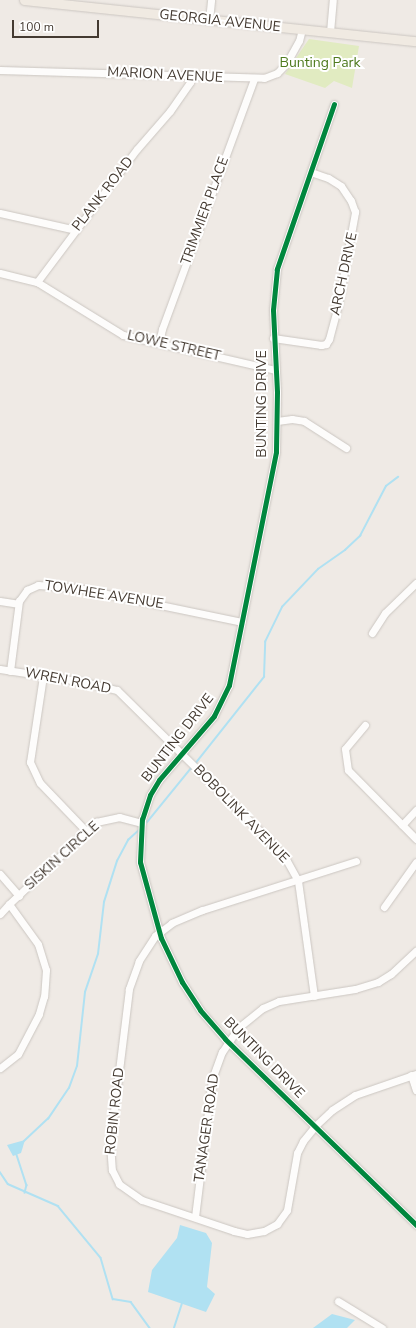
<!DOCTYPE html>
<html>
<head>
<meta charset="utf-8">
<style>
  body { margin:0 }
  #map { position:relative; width:416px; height:1328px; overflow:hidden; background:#efeae5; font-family:"Nunito Sans",sans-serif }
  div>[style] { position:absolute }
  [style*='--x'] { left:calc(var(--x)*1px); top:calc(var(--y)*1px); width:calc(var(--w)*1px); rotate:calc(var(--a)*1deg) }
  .green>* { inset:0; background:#e1ebc1 }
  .water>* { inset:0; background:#b0e1f2 }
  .stream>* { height:1.5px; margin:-0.75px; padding:0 0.75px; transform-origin:0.75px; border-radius:0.75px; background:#b0e1f2 }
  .roads { filter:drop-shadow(0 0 1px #cbc6c1) drop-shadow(0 0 1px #cbc6c1) }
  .minor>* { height:7px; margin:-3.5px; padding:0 3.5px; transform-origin:3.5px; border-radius:3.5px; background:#fdfcfb }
  .major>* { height:9px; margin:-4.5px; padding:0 4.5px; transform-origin:4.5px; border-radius:4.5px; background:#f0eae2 }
  .cycleway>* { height:5px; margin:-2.5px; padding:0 2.5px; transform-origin:2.5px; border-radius:2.5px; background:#00873e }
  span { translate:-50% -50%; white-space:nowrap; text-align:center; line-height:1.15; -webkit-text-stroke:4px #fff; paint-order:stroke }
  .street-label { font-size:14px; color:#443a31 }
  .park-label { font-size:14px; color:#4f7b1f }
  .scale { position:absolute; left:12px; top:20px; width:87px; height:18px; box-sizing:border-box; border:2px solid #443a31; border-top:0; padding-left:5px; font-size:12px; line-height:14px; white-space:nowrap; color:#443a31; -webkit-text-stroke:3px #fff; paint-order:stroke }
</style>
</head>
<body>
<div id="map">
  <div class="green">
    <i style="clip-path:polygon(309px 39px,359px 46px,352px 88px,334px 81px,325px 88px,285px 74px)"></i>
  </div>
  <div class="water">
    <i style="clip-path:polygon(25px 1140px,21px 1153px,13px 1156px,7px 1145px)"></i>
    <i style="clip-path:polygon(180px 1225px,206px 1233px,212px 1243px,207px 1287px,215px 1294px,206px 1312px,148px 1292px,152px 1270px,177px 1238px)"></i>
    <i style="clip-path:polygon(332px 1314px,355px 1320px,347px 1328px,313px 1328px)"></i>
  </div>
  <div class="stream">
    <i style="--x:195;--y:764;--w:111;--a:-51.6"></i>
    <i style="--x:264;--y:677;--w:35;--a:-88"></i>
    <i style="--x:265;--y:642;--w:39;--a:-64"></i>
    <i style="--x:282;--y:607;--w:52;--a:-46.5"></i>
    <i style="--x:318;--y:569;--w:33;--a:-35"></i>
    <i style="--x:345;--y:550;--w:21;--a:-43"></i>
    <i style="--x:360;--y:536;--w:56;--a:-62.5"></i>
    <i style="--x:386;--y:486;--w:15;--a:-37"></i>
    <i style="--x:144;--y:826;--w:76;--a:-50.9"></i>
    <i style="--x:24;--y:1141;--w:33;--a:-43"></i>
    <i style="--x:48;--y:1119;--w:37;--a:-56"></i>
    <i style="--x:69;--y:1088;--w:23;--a:-70"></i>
    <i style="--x:77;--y:1066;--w:74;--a:-83.8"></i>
    <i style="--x:85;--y:992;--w:40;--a:-71.1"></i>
    <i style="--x:98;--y:954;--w:52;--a:-83.4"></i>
    <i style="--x:104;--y:902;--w:43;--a:-72.4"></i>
    <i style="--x:117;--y:861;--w:24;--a:-62"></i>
    <i style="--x:128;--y:840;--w:15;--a:-42"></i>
    <i style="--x:17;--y:1155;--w:32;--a:72"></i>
    <i style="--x:27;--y:1185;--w:8;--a:104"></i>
    <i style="--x:0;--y:1172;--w:14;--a:56"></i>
    <i style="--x:8;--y:1184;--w:55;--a:23.7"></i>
    <i style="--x:58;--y:1206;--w:67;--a:50.4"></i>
    <i style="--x:101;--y:1258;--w:43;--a:73.7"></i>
    <i style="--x:113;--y:1299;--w:18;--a:9"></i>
    <i style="--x:131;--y:1302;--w:32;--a:54"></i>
    <i style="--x:174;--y:1328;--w:25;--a:-72"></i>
  </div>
  <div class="roads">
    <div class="minor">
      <i style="--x:209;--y:20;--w:20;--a:-84"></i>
      <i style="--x:330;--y:32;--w:32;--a:-85"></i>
      <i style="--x:0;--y:70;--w:264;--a:1.7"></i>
      <i style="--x:264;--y:78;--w:14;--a:-21"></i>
      <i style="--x:277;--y:73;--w:13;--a:-45"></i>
      <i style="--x:286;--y:64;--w:26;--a:-61"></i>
      <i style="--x:299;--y:41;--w:12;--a:-76"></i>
      <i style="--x:334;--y:104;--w:175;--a:109.1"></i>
      <i style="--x:277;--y:269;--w:41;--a:95.6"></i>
      <i style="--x:273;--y:310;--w:82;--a:87.2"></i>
      <i style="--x:277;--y:392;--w:60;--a:91"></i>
      <i style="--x:276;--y:452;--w:238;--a:101.4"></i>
      <i style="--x:229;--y:685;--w:34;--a:116"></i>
      <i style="--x:214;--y:716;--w:84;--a:130.7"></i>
      <i style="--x:159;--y:780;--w:17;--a:121"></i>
      <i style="--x:150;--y:795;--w:25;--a:108"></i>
      <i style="--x:142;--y:819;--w:43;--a:92.7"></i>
      <i style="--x:140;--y:862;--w:79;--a:74.6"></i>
      <i style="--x:161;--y:938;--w:49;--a:64.5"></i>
      <i style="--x:182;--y:982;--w:33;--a:57"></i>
      <i style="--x:200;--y:1010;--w:38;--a:49"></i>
      <i style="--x:225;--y:1039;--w:267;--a:44.2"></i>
      <i style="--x:0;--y:213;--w:78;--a:12.6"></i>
      <i style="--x:0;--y:273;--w:38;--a:14"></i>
      <i style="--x:37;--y:282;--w:101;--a:31.6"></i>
      <i style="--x:123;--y:335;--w:157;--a:12.9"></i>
      <i style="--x:37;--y:282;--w:166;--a:-53.1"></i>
      <i style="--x:137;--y:149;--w:50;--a:-49"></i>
      <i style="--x:170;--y:111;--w:35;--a:-55"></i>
      <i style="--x:190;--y:82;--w:7;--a:-98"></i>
      <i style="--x:273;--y:338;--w:49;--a:8.3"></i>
      <i style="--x:321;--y:345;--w:5;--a:-11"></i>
      <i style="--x:326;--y:344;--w:6;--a:-59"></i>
      <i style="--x:329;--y:339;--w:35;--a:-75"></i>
      <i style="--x:338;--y:305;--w:95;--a:-79.6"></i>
      <i style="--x:355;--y:212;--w:12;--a:-110"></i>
      <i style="--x:351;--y:201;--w:18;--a:-124"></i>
      <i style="--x:341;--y:186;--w:15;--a:-148"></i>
      <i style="--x:328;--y:178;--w:18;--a:-161"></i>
      <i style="--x:159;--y:343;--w:14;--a:-78"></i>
      <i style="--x:162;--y:329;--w:266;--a:-69.8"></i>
      <i style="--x:277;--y:421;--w:15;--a:-8"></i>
      <i style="--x:292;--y:419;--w:12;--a:9"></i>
      <i style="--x:304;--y:421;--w:50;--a:32.7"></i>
      <i style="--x:0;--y:601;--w:18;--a:9"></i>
      <i style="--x:372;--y:633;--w:24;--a:-57"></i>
      <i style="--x:385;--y:613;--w:43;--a:-44.1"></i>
      <i style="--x:0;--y:669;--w:85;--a:8.8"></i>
      <i style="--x:84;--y:682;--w:34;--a:14"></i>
      <i style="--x:117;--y:690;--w:211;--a:44.6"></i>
      <i style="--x:267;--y:838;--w:30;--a:49"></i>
      <i style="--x:287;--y:861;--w:23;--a:61"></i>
      <i style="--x:298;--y:881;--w:116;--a:82.1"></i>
      <i style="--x:10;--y:671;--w:71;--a:-82.7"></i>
      <i style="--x:19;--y:601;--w:14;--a:-54"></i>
      <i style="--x:27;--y:590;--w:12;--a:-24"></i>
      <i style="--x:38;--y:585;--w:40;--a:4.3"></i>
      <i style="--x:78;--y:588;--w:167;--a:11.7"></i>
      <i style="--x:43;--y:676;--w:87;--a:98.6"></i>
      <i style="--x:30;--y:762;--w:23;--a:65"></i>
      <i style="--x:40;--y:783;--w:66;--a:46.2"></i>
      <i style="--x:365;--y:725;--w:31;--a:130"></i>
      <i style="--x:345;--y:749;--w:21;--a:82"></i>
      <i style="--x:348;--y:770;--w:97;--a:45.4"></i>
      <i style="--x:402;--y:825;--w:21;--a:-47"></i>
      <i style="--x:356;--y:861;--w:162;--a:162.3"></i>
      <i style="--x:202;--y:910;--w:33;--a:157"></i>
      <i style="--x:172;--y:923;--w:21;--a:143"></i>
      <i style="--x:155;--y:936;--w:30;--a:123"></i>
      <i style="--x:139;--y:961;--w:30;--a:110"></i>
      <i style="--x:129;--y:989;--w:155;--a:97"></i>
      <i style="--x:110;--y:1143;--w:27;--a:86"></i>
      <i style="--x:112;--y:1170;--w:16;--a:63"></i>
      <i style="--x:119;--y:1184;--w:28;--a:35"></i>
      <i style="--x:142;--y:1200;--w:97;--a:18.6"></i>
      <i style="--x:234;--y:1231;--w:13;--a:13"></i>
      <i style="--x:247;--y:1234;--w:17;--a:-10"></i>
      <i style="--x:264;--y:1231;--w:15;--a:-28"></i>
      <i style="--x:277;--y:1224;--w:17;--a:-54"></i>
      <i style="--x:287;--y:1210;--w:58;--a:-80"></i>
      <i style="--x:297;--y:1153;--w:13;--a:-63"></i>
      <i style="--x:303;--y:1141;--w:19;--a:-51"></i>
      <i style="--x:315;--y:1126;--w:23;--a:-43"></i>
      <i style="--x:332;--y:1110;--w:27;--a:-33"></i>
      <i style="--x:355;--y:1095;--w:65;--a:-19"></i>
      <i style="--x:0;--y:874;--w:29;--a:49"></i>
      <i style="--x:9;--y:904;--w:120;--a:-43.3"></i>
      <i style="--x:96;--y:822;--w:24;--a:-12"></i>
      <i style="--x:119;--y:817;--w:24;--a:15"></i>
      <i style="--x:384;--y:907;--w:55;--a:-54.6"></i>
      <i style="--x:0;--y:914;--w:13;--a:-48"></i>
      <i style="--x:9;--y:904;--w:49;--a:54.1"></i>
      <i style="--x:38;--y:944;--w:27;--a:73"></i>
      <i style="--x:46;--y:970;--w:26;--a:94"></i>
      <i style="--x:44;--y:996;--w:19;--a:106"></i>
      <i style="--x:39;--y:1014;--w:45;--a:117.7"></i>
      <i style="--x:18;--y:1054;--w:23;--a:142"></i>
      <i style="--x:411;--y:1075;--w:16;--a:72"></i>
      <i style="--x:195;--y:1217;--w:139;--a:-83"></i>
      <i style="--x:212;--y:1079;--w:29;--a:-70"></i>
      <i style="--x:222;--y:1052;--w:29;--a:-56"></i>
      <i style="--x:238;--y:1028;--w:32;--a:-39"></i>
      <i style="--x:263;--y:1008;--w:17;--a:-24"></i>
      <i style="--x:279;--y:1001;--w:77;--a:-9"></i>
      <i style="--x:355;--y:989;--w:24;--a:-17"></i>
      <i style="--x:378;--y:982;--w:15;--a:-32"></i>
      <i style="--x:391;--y:974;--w:34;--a:-43"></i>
      <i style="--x:338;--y:1301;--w:52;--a:31.5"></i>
    </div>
    <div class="major">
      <i style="--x:24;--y:0;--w:394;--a:6"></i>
    </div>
  </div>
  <div class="cycleway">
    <i style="--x:334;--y:104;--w:175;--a:109.1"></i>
    <i style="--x:277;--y:269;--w:41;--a:95.6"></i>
    <i style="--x:273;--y:310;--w:82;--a:87.2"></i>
    <i style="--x:277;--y:392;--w:60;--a:91"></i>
    <i style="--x:276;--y:452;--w:238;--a:101.4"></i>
    <i style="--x:229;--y:685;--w:34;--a:116"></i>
    <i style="--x:214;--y:716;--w:84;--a:130.7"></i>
    <i style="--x:159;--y:780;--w:17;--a:121"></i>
    <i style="--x:150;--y:795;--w:25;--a:108"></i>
    <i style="--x:142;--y:819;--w:43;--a:92.7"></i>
    <i style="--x:140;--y:862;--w:79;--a:74.6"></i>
    <i style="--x:161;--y:938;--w:49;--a:64.5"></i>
    <i style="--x:182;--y:982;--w:33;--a:57"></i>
    <i style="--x:200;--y:1010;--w:38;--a:49"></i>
    <i style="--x:225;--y:1039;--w:267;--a:44.2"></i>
  </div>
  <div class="street-label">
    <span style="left:220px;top:21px;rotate:6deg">GEORGIA AVENUE</span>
    <span style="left:165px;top:75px;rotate:3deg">MARION AVENUE</span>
    <span style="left:103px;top:194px;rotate:-52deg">PLANK ROAD</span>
    <span style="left:205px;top:211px;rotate:-70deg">TRIMMIER PLACE</span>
    <span style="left:344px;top:274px;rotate:-78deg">ARCH DRIVE</span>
    <span style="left:174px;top:346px;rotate:13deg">LOWE STREET</span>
    <span style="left:262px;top:404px;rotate:-90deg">BUNTING DRIVE</span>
    <span style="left:104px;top:595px;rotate:9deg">TOWHEE AVENUE</span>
    <span style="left:68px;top:681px;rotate:11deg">WREN ROAD</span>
    <span style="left:178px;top:738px;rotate:-52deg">BUNTING DRIVE</span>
    <span style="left:241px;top:814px;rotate:46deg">BOBOLINK AVENUE</span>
    <span style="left:62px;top:856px;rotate:-42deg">SISKIN CIRCLE</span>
    <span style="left:264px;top:1058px;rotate:45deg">BUNTING DRIVE</span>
    <span style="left:115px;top:1111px;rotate:-84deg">ROBIN ROAD</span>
    <span style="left:207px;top:1128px;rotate:-82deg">TANAGER ROAD</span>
  </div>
  <div class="park-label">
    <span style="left:320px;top:63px">Bunting Park</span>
  </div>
  <div class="scale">100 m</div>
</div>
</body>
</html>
